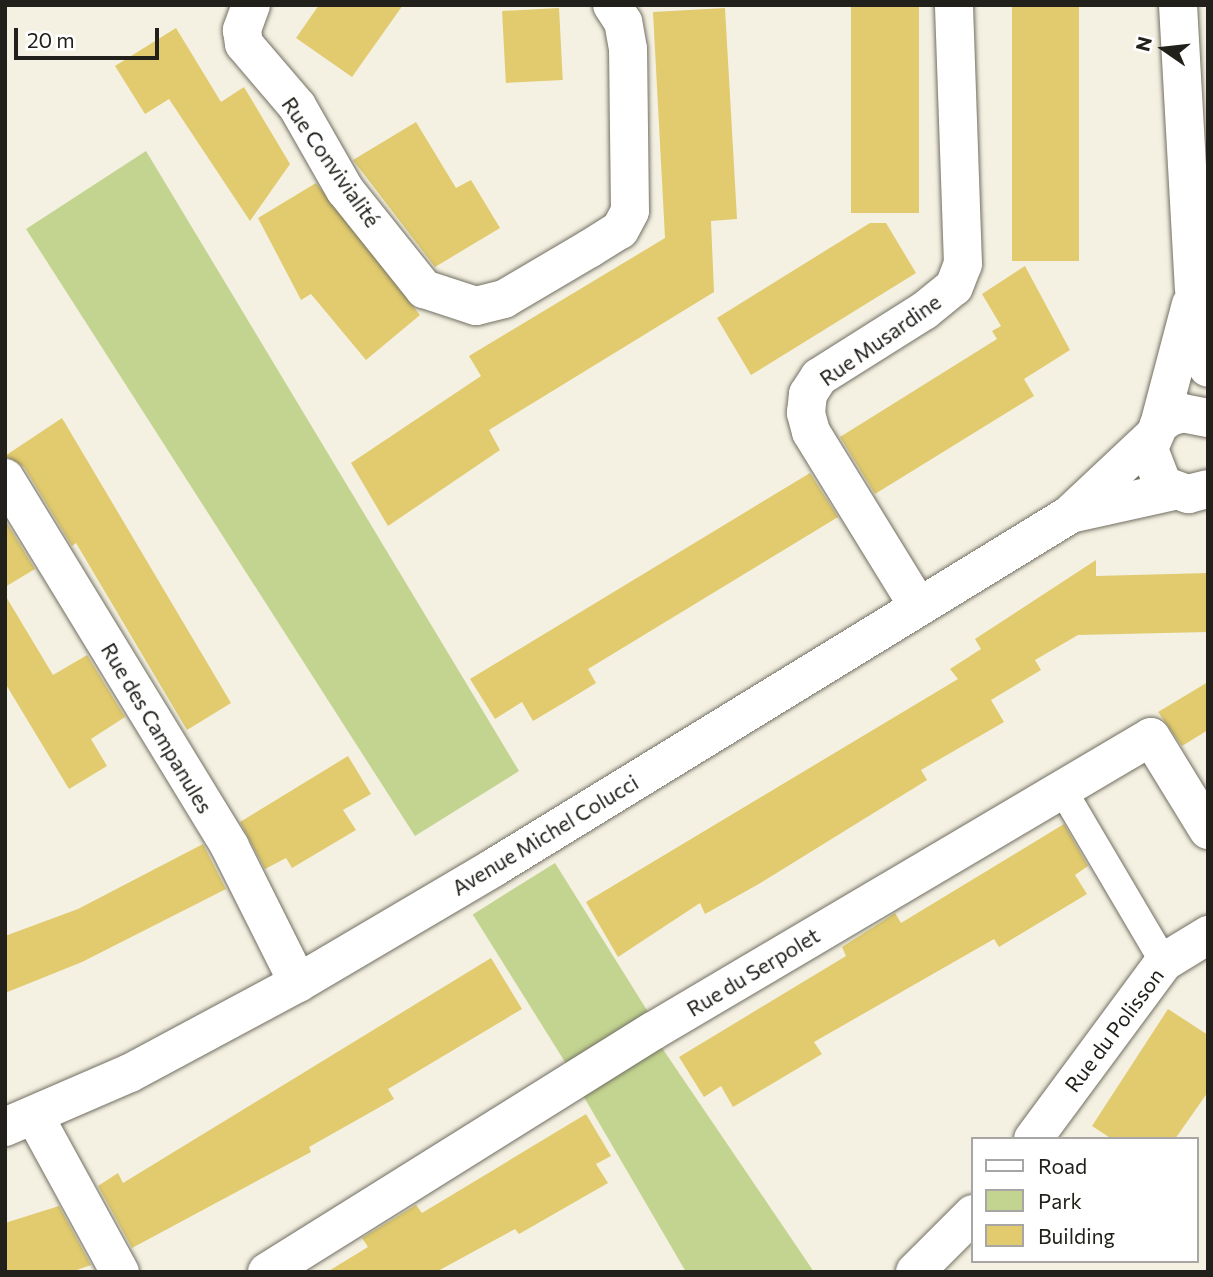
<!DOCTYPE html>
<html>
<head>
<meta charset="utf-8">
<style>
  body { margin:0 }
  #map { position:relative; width:1213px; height:1277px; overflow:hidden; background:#f4f1e2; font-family:Commissioner,sans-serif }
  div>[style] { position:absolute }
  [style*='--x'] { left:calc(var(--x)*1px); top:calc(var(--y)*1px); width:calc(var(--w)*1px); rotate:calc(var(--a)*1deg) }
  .green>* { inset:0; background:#c3d490; transform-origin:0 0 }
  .building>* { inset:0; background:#e1cb6e; transform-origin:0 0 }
  .roads { filter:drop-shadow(0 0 2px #726f62) drop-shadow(0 0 2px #726f62) }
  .lane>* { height:28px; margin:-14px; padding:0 14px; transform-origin:14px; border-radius:14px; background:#fff }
  .street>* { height:38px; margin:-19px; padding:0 19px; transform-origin:19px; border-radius:19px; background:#fff }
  span { translate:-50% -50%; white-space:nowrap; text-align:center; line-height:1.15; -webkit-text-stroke:5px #fff; paint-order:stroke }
  .street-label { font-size:21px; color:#22201b }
  .frame { position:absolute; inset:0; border:7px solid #22201b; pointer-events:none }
  .legend { position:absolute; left:971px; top:1137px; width:228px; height:126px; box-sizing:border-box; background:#fff; border:2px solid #a7a6a4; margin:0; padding:9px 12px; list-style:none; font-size:21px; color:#22201b }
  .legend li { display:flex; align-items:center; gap:14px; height:35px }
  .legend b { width:35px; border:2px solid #a7a6a4 }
  .north { position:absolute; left:1129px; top:14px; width:70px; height:70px; -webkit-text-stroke:5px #fff; paint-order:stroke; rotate:284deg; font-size:19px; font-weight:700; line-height:28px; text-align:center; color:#22201b }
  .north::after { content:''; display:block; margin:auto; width:24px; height:32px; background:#22201b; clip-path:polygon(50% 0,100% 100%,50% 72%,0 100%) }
  .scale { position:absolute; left:14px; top:28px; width:145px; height:32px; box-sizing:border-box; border:4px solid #22201b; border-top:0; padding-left:9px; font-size:21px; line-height:24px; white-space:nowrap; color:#22201b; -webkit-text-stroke:5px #fff; paint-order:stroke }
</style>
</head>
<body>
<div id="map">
  <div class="green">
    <i style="clip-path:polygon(146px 151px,519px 771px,415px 836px,26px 229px)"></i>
    <i style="left:555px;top:863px;width:183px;height:97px;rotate:58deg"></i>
    <i style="clip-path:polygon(658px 1042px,814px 1272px,686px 1272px,581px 1092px)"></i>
  </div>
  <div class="building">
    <i style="clip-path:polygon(319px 5px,403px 5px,352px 77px,296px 38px)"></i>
    <i style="left:851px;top:5px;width:68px;height:208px"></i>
    <i style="left:1012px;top:5px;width:67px;height:256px"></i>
    <i style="left:559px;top:8px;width:72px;height:57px;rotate:87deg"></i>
    <i style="clip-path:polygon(725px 8px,737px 219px,711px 221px,714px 292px,489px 430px,500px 450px,388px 526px,351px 463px,481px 376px,469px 356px,665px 238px,653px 12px)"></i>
    <i style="clip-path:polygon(176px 28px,221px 102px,244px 87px,290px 164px,250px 221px,169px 99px,145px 114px,115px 66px)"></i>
    <i style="clip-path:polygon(416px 122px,456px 188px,471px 180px,500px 228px,435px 267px,353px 160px)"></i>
    <i style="clip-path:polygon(316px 183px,420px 315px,366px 360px,311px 294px,301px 300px,258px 218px)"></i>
    <i style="clip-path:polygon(870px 223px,886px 223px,916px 273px,751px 375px,717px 318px)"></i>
    <i style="clip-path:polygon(1025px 266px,1070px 350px,1024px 379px,1034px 396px,875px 494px,840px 437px,997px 339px,992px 331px,1001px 326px,982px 294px)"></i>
    <i style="clip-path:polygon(62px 418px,231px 703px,187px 730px,76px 543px,72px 546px,24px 467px,5px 456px)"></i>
    <i style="clip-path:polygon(810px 473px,838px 517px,588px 669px,596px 683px,565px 702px,533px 721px,522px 702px,495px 719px,470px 679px)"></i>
    <i style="clip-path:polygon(5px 520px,35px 569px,5px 587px)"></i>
    <i style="clip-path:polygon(1096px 560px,1096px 576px,1208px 573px,1208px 632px,1078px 635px,1035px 660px,1041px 670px,991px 700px,1004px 722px,921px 770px,927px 780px,757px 885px,705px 914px,700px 903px,618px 957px,586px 902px,958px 679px,950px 669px,981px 649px,975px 639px)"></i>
    <i style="clip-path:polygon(5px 595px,53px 675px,87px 655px,125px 717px,91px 739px,107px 766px,69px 789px,5px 683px)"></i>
    <i style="clip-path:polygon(1208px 682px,1208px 730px,1182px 746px,1158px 712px)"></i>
    <i style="clip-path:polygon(348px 756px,371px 794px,343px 810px,356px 830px,292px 868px,286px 858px,265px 869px,240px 822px)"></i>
    <i style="clip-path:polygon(1064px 824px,1088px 866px,1075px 875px,1087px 894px,999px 947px,994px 939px,814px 1042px,822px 1054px,733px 1107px,721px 1086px,704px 1097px,679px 1057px,846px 956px,842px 947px,886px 919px,895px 913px,901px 923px)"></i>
    <i style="clip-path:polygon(203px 844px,226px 889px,82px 962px,5px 993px,5px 936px,78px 909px)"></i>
    <i style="clip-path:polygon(491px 958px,522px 1009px,388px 1089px,394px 1099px,309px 1147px,311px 1152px,132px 1248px,98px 1186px,118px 1173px,123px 1183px)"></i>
    <i style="clip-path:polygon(1168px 1009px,1208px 1035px,1208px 1092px,1175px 1139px,1112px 1139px,1092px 1126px)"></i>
    <i style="clip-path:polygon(586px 1114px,611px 1156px,596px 1164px,608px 1183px,519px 1234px,515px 1229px,436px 1272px,327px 1272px,368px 1247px,362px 1238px,416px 1205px,422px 1213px)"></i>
    <i style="clip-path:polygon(59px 1206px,91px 1265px,71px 1272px,5px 1272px,5px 1223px)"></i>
  </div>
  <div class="roads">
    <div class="lane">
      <i style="--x:1062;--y:789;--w:201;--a:59.5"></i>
    </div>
    <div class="street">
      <i style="--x:251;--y:5;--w:27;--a:110"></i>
      <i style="--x:242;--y:30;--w:14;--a:82"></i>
      <i style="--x:244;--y:44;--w:82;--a:49.5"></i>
      <i style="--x:297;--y:106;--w:97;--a:60.3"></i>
      <i style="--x:345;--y:190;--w:127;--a:51.4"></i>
      <i style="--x:424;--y:289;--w:55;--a:18.1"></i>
      <i style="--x:476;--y:306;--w:29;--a:-14"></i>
      <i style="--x:504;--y:299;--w:99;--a:-30.5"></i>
      <i style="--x:589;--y:249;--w:36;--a:-32"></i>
      <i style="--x:620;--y:230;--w:21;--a:-62"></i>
      <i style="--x:630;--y:211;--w:162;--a:-90.7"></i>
      <i style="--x:628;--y:49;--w:27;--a:-100"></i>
      <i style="--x:623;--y:22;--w:20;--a:-123"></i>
      <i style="--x:1178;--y:5;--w:283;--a:86.8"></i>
      <i style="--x:1194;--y:288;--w:81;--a:80.1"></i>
      <i style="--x:1208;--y:418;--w:25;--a:-169"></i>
      <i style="--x:1183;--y:413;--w:14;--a:163"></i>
      <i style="--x:1170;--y:417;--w:14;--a:144"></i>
      <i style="--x:1159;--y:425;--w:26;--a:113"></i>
      <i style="--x:1149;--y:449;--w:39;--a:69"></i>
      <i style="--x:1163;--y:485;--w:27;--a:20"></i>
      <i style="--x:1188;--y:494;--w:21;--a:-14"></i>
      <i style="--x:1159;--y:425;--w:125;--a:-75.2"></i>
      <i style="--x:5;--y:478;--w:432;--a:58.6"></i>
      <i style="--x:230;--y:847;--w:152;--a:63.4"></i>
      <i style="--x:1074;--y:513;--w:102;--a:-12.4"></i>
      <i style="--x:918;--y:606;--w:204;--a:-121.6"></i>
      <i style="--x:811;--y:432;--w:20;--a:-105"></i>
      <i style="--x:806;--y:413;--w:19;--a:-84"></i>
      <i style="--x:808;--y:394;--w:20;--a:-57"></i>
      <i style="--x:819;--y:377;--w:124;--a:-32.2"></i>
      <i style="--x:924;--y:311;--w:38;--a:-39"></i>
      <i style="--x:954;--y:287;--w:25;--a:-69"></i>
      <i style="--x:963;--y:264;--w:259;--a:-92"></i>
      <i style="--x:35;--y:1117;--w:177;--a:61.3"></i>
      <i style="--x:5;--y:1127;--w:136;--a:-23.4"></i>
      <i style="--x:130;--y:1073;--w:191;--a:-28.2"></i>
      <i style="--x:298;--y:983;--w:226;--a:-30.5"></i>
      <i style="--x:493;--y:868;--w:676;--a:-31.5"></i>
      <i style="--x:1069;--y:515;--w:115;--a:-43.2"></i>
      <i style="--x:1033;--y:1139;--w:220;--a:-53.5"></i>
      <i style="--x:1164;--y:962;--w:52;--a:-31.5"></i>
      <i style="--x:267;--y:1272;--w:455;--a:-32"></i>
      <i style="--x:653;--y:1031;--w:578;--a:-30.56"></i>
      <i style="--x:1151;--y:737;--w:109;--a:58.5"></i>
      <i style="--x:915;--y:1272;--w:82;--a:-45"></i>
    </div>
  </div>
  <div class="street-label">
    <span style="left:331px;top:162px;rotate:55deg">Rue Convivialité</span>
    <span style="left:880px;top:340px;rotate:-35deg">Rue Musardine</span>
    <span style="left:157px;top:728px;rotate:59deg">Rue des Campanules</span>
    <span style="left:545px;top:835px;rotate:-31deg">Avenue Michel Colucci</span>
    <span style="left:753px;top:972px;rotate:-31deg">Rue du Serpolet</span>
    <span style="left:1114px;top:1030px;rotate:-53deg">Rue du Polisson</span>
  </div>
  <div class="frame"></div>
  <ul class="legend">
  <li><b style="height:9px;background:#fff"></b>Road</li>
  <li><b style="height:19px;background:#c3d490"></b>Park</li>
  <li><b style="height:19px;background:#e1cb6e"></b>Building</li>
  </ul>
  <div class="north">N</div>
  <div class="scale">20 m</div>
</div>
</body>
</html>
